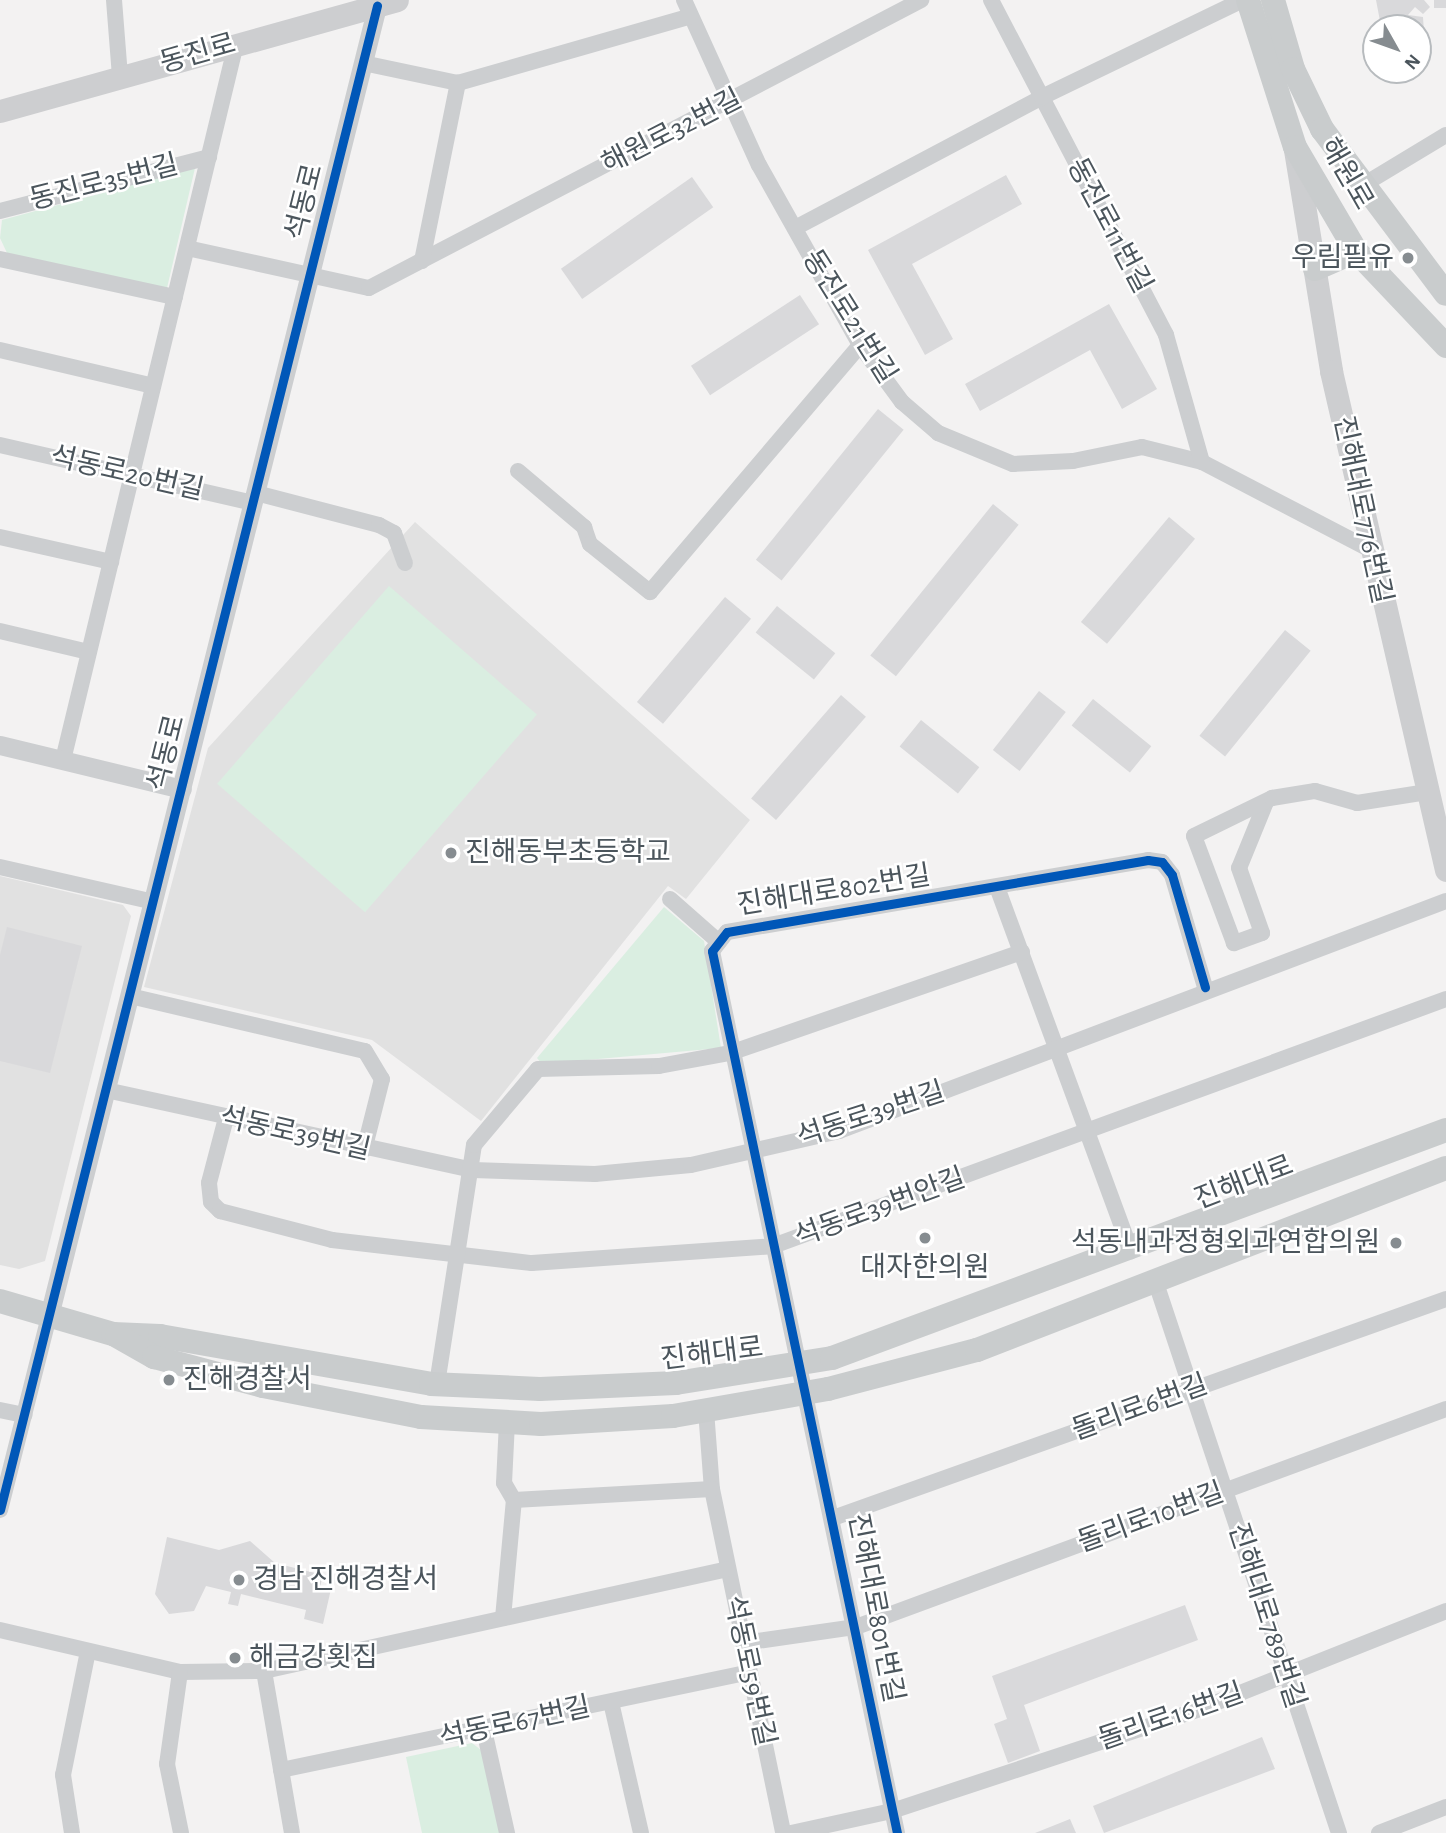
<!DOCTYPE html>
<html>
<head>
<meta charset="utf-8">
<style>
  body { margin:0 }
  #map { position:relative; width:1446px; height:1833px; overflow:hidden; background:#f3f2f2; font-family:"Alegreya Sans","Noto Sans KR",sans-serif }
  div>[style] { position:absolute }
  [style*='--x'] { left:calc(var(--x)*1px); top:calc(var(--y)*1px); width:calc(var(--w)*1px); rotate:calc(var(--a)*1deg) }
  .education>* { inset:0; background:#e1e1e1 }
  .green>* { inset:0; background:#daeee1; transform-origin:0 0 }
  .building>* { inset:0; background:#d9d9db; transform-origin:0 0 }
  .minor>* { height:16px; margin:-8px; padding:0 8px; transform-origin:8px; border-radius:8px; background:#ccced0 }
  .tertiary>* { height:19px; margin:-9.5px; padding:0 9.5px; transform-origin:9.5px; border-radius:9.5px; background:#ccced0 }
  .secondary>* { height:23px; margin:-11.5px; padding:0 11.5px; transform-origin:11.5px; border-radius:11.5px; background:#cdced0 }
  .primary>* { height:24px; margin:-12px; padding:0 12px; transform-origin:12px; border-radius:12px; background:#c9cccd }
  .cycleway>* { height:9px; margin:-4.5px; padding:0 4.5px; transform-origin:4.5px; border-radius:4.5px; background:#0057b8 }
  .dots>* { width:19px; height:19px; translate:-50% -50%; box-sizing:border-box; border:4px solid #fff; border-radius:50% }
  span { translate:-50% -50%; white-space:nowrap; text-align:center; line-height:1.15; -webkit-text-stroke:5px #fff; paint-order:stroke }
  .street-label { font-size:28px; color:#4b555c }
  .poi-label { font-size:28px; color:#4b555c }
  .right { translate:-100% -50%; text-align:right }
  .left { translate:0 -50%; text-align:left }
  .north { position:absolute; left:1362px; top:14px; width:70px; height:70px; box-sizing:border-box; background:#fff; border:2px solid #b7bbbe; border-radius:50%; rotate:130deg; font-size:19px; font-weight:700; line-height:28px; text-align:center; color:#4b555c }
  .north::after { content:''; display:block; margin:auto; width:24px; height:32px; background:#868c90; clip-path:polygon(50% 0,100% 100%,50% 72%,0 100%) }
</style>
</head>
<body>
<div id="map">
  <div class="education">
    <i style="clip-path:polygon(415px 522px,750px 820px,686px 899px,668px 886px,481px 1121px,372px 1040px,144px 987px,208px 748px)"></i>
    <i style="clip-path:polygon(0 876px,123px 905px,131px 916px,45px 1261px,19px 1269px,0 1265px)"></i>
  </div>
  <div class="green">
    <i style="clip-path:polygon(195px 168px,167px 288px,7px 253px,0 238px,2px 220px)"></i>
    <i style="left:389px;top:586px;width:196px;height:262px;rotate:41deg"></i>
    <i style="clip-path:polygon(664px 907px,704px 941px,721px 1048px,542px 1064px,537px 1058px)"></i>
    <i style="clip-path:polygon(472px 1743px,481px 1750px,500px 1833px,422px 1833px,406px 1757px)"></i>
  </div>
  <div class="building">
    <i style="clip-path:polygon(1376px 0,1424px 0,1430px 7px,1423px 14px,1415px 7px,1408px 15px,1423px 17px,1425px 47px,1418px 47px,1418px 28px,1390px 28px,1380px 21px)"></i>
    <i style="left:1434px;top:0;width:12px;height:8px"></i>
    <i style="clip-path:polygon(1006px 175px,1022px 204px,912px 264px,953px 339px,925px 355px,868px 250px)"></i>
    <i style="left:692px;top:177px;width:37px;height:160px;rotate:55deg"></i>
    <i style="left:800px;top:295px;width:35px;height:130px;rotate:57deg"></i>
    <i style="clip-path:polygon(1109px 304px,1157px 389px,1122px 409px,1090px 350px,980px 411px,965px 384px)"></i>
    <i style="left:878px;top:409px;width:33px;height:194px;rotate:39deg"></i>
    <i style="left:993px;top:504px;width:33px;height:195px;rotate:39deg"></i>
    <i style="left:1169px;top:517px;width:34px;height:137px;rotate:40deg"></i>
    <i style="left:725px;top:597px;width:34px;height:137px;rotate:40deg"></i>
    <i style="left:777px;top:606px;width:75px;height:34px;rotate:39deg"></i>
    <i style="left:1285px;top:630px;width:33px;height:136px;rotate:39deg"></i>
    <i style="left:1039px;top:691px;width:34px;height:75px;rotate:38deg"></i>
    <i style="left:841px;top:695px;width:33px;height:137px;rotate:41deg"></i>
    <i style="left:1093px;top:699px;width:75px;height:34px;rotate:39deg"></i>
    <i style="left:921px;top:720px;width:75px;height:34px;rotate:39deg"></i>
    <i style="clip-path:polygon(7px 927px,82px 946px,50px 1073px,0 1061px,0 955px)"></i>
    <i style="clip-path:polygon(167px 1537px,219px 1550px,250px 1541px,275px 1563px,323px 1575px,320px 1587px,331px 1589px,323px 1624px,304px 1619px,306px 1610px,241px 1594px,238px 1606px,228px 1604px,231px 1592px,206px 1586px,194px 1611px,169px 1614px,155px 1594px)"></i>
    <i style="clip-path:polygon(1185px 1605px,1198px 1640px,1024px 1705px,1040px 1751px,1008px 1763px,994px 1724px,1007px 1719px,992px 1676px)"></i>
    <i style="clip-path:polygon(1262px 1737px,1275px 1769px,1104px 1833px,1093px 1806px)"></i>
    <i style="clip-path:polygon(1070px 1819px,1076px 1833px,1035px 1833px)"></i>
  </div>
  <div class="minor">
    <i style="--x:114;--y:0;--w:77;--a:85.5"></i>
    <i style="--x:684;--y:0;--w:181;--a:65.6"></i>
    <i style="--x:759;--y:165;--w:206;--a:60.7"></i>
    <i style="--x:860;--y:345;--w:71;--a:53.6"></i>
    <i style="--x:902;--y:402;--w:48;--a:40.7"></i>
    <i style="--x:938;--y:433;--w:81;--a:22.5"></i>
    <i style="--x:1013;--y:464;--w:60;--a:-2.9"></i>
    <i style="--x:1073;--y:461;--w:70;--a:-11.5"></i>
    <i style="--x:1142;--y:447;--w:62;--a:14"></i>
    <i style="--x:1202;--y:462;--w:188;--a:27.5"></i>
    <i style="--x:991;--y:0;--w:378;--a:62.4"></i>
    <i style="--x:1166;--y:335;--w:132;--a:74.2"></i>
    <i style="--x:363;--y:63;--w:97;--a:11.9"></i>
    <i style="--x:458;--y:83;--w:242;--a:-16"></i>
    <i style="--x:1363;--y:185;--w:97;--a:-31.1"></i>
    <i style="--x:0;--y:211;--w:216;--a:-14.5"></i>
    <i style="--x:795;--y:228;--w:280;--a:-27.9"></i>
    <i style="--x:1042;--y:97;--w:223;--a:-25.8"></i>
    <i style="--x:187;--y:248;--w:186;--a:12.4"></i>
    <i style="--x:369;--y:288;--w:623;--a:-27.55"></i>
    <i style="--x:0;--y:259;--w:179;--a:12.3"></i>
    <i style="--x:422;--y:261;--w:182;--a:-78.6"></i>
    <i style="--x:0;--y:350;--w:157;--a:13.2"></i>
    <i style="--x:0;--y:445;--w:260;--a:12.9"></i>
    <i style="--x:518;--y:471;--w:87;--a:40.3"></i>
    <i style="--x:584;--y:527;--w:18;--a:71"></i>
    <i style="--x:590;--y:544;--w:77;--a:38.7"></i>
    <i style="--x:650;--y:592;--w:324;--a:-49.6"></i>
    <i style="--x:256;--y:493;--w:127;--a:14.6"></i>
    <i style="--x:379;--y:525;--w:17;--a:28"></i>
    <i style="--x:394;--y:533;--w:32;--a:70"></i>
    <i style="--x:0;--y:537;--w:114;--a:12.7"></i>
    <i style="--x:0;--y:631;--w:91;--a:13.3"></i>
    <i style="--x:63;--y:760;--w:737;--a:-76.42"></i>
    <i style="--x:1266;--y:802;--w:71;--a:112.2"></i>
    <i style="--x:1239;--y:868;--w:69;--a:70.5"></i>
    <i style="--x:1262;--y:933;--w:30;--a:160"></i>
    <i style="--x:1234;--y:943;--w:114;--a:-110.5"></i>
    <i style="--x:1194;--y:836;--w:87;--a:-26"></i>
    <i style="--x:1272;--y:798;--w:44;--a:-9.2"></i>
    <i style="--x:1315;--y:791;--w:44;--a:15.9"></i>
    <i style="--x:1357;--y:803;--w:71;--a:-8.9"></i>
    <i style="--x:0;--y:867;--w:158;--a:12.8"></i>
    <i style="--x:997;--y:887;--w:388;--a:69.8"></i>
    <i style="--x:670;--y:899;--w:65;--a:41.3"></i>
    <i style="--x:130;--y:996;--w:241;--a:13.2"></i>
    <i style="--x:365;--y:1051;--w:33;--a:59"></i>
    <i style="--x:382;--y:1079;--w:73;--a:104.2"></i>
    <i style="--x:106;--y:1090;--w:376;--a:12.3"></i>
    <i style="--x:473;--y:1170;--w:122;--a:1.9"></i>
    <i style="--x:595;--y:1174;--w:96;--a:-5.4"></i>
    <i style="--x:691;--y:1165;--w:152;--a:-12.9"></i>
    <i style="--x:839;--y:1131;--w:649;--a:-20.75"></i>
    <i style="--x:226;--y:1118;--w:67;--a:104.7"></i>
    <i style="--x:209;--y:1183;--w:19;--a:84"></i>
    <i style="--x:211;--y:1202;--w:13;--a:45"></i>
    <i style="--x:220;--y:1211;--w:116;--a:14.5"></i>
    <i style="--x:332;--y:1240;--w:201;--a:6.6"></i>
    <i style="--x:532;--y:1263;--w:242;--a:-4"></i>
    <i style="--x:773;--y:1246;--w:717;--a:-20.15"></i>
    <i style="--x:1155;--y:1280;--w:583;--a:71.6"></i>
    <i style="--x:437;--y:1384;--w:242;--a:-81.2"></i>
    <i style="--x:474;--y:1145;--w:99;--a:-49.9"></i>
    <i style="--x:538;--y:1069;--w:121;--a:-1.4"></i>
    <i style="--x:659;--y:1066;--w:72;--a:-10.4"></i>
    <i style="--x:730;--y:1053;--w:309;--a:-19.1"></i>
    <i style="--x:0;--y:1410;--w:25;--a:12"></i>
    <i style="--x:706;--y:1410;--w:79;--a:85.7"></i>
    <i style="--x:712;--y:1489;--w:351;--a:78.3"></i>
    <i style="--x:507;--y:1422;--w:61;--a:92.8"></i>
    <i style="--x:504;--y:1483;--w:20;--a:60"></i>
    <i style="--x:514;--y:1500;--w:198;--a:-3.2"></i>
    <i style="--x:0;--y:1510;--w:200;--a:-75.8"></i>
    <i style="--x:833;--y:1518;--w:651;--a:-19.66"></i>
    <i style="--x:503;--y:1618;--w:119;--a:-84.7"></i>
    <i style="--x:0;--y:1630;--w:185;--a:13.1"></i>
    <i style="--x:180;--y:1672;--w:84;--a:-0.7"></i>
    <i style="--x:264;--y:1671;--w:474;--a:-12.4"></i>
    <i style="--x:743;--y:1643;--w:114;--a:-8.1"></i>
    <i style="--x:856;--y:1627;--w:629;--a:-20.28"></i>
    <i style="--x:264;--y:1671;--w:164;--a:80.2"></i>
    <i style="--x:180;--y:1672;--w:93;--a:98"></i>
    <i style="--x:167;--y:1764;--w:70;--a:78.5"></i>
    <i style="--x:611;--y:1702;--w:134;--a:77.1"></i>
    <i style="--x:484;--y:1730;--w:106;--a:77.4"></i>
    <i style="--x:281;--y:1770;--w:478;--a:-11.8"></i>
    <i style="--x:72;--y:1833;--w:59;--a:-98.8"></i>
    <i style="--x:63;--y:1775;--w:126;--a:-78.6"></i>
    <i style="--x:791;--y:1833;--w:103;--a:-12.3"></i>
    <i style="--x:892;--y:1811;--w:324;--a:-18.3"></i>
    <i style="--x:1200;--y:1709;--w:265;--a:-21.7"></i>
    <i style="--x:897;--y:1833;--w:901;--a:-101.85"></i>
    <i style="--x:712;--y:951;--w:24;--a:-52"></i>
    <i style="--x:727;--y:932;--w:427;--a:-9.7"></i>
    <i style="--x:1148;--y:860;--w:14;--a:8"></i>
    <i style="--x:1162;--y:862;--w:16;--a:52"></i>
    <i style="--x:1172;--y:875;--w:117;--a:73.6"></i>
    <i style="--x:1379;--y:1833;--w:72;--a:-21.2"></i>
  </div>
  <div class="tertiary">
    <i style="--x:0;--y:745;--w:187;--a:13.6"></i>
    <i style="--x:49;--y:1316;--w:1350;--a:-75.94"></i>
  </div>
  <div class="secondary">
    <i style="--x:0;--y:111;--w:412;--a:-15.6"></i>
    <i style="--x:1295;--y:150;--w:224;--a:80.7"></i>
    <i style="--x:1331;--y:371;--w:512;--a:77.02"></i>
  </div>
  <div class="primary">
    <i style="--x:1248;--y:0;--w:154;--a:72.3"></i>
    <i style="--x:1295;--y:147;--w:121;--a:59.6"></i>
    <i style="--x:1356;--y:251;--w:131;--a:46.5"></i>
    <i style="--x:1273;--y:0;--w:72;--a:73.8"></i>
    <i style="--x:1293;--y:69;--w:67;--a:64.2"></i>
    <i style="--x:1322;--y:129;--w:206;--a:53.1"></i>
    <i style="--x:1315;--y:269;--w:45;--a:-23.7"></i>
    <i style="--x:0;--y:1301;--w:118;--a:16.3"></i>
    <i style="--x:113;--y:1334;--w:47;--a:2.4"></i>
    <i style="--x:160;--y:1336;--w:275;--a:10"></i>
    <i style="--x:431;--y:1384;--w:109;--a:2.6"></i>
    <i style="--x:540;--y:1389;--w:136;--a:-2.5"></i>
    <i style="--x:676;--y:1383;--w:158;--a:-9.1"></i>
    <i style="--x:832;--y:1358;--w:655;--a:-20.37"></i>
    <i style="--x:117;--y:1336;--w:43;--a:29.6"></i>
    <i style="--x:154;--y:1357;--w:113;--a:14.9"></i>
    <i style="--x:263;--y:1386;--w:161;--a:11.1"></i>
    <i style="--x:421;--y:1417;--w:120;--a:3.3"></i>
    <i style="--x:541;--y:1424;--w:132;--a:-3.5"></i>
    <i style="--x:673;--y:1416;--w:157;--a:-9.9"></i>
    <i style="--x:828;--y:1389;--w:154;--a:-14.7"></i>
    <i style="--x:977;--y:1350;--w:503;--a:-21.21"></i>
  </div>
  <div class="cycleway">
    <i style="--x:0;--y:1510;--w:1551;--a:-75.93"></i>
    <i style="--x:897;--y:1833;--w:901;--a:-101.85"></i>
    <i style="--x:712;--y:951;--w:24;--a:-52"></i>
    <i style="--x:727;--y:932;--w:427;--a:-9.7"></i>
    <i style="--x:1148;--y:860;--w:14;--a:8"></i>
    <i style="--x:1162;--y:862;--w:16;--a:52"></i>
    <i style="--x:1172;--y:875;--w:117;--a:73.6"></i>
  </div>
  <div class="dots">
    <i style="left:1408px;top:258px;background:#868c90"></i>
    <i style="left:451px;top:853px;background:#868c90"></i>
    <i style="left:925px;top:1238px;background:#868c90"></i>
    <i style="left:1396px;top:1243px;background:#868c90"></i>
    <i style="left:169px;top:1380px;background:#868c90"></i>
    <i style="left:239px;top:1580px;background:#868c90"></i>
    <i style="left:235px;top:1658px;background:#868c90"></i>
  </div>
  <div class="street-label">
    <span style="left:198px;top:54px;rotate:-16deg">동진로</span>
    <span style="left:672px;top:132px;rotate:-27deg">해원로32번길</span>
    <span style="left:1346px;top:174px;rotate:60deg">해원로</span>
    <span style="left:104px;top:183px;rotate:-14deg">동진로35번길</span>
    <span style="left:305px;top:202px;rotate:-76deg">석동로</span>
    <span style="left:1109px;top:226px;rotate:62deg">동진로11번길</span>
    <span style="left:849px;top:317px;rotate:58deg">동진로21번길</span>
    <span style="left:127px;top:474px;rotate:13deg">석동로20번길</span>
    <span style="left:1362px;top:510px;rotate:78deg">진해대로776번길</span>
    <span style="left:167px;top:753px;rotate:-76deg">석동로</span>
    <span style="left:834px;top:891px;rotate:-9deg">진해대로802번길</span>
    <span style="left:871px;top:1115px;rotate:-18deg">석동로39번길</span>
    <span style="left:295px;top:1134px;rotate:13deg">석동로39번길</span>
    <span style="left:1244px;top:1183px;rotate:-21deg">진해대로</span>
    <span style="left:880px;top:1208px;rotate:-20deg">석동로39번안길</span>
    <span style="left:712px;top:1354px;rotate:-7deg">진해대로</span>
    <span style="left:1140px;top:1408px;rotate:-20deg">돌리로6번길</span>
    <span style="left:1151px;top:1518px;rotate:-20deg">돌리로10번길</span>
    <span style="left:875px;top:1608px;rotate:79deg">진해대로801번길</span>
    <span style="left:1266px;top:1616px;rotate:72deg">진해대로789번길</span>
    <span style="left:749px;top:1671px;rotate:78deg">석동로59번길</span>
    <span style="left:1171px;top:1717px;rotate:-19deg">돌리로16번길</span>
    <span style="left:515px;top:1723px;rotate:-12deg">석동로67번길</span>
  </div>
  <div class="poi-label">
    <span class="right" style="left:1394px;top:258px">우림필유</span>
    <span class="left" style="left:465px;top:853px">진해동부초등학교</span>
    <span class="right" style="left:1380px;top:1243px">석동내과정형외과연합의원</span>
    <span style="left:925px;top:1268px">대자한의원</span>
    <span class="left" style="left:183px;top:1380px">진해경찰서</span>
    <span class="left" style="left:253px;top:1580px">경남 진해경찰서</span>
    <span class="left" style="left:249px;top:1658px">해금강횟집</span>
  </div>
  <div class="north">N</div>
</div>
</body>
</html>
